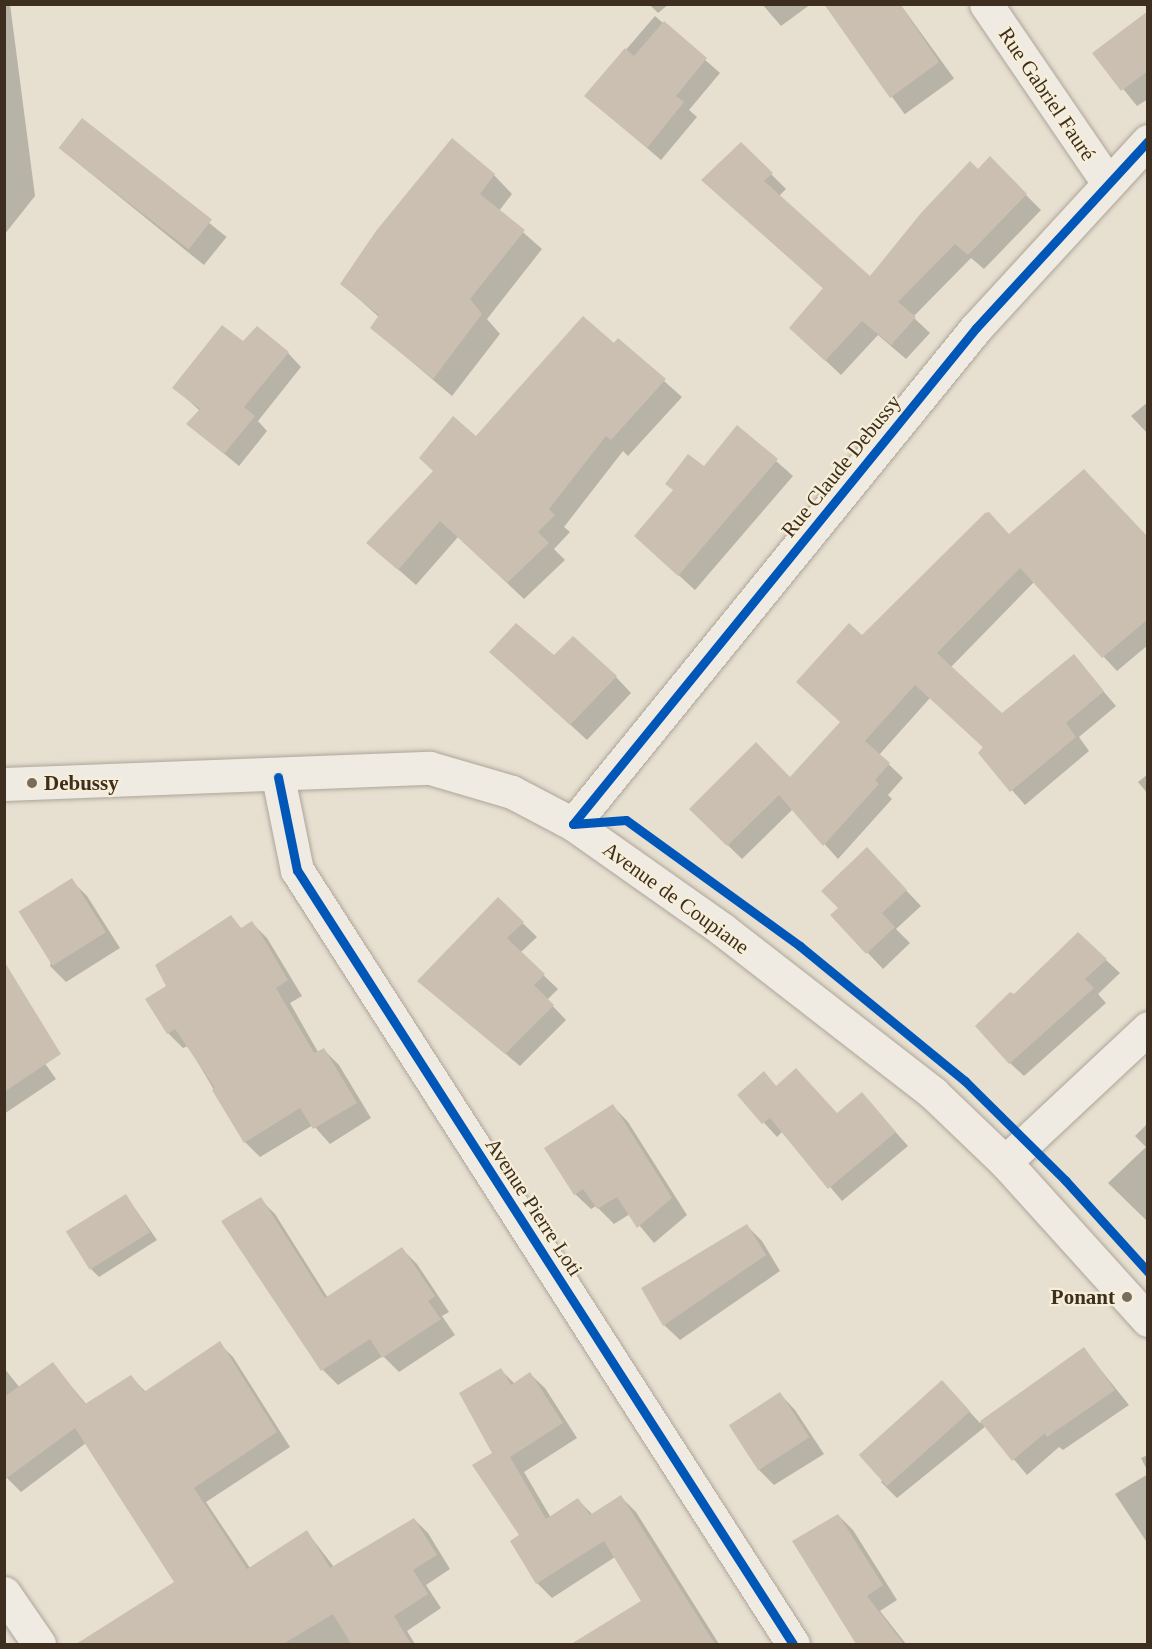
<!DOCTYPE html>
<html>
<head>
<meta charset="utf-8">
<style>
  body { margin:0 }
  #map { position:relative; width:1152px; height:1649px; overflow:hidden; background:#e7e0d1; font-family:"Times New Roman",serif }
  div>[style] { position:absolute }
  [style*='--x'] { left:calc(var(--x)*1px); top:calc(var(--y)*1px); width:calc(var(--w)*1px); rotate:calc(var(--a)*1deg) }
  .shadow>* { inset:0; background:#0003; transform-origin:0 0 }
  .building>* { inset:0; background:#cbbfb2; transform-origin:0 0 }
  .roads { filter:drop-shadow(0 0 2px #ada599) drop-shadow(0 0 2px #ada599) }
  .minor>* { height:33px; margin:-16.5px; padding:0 16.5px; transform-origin:16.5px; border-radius:16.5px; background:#efebe3 }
  .secondary>* { height:33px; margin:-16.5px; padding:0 16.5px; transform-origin:16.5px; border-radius:16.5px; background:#efebe3 }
  .cycleway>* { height:9px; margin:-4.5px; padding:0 4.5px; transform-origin:4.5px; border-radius:4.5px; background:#0057b8 }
  .dots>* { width:16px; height:16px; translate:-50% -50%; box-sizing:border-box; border:3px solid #f7eed8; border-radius:50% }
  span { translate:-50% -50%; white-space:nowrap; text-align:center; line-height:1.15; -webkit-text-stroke:4.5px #f7eed8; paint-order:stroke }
  .street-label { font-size:21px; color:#3d2e20 }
  .poi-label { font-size:21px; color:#3d2e20; font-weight:700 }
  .left { translate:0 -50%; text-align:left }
  .right { translate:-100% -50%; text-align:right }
  .frame { position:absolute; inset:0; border:6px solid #3d2e20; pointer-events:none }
</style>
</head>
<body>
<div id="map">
  <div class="shadow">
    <i style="clip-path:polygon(4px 4px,10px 4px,35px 196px,4px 235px)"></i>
    <i style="clip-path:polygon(649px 4px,669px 4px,658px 13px)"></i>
    <i style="clip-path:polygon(762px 4px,811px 4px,781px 26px)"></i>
    <i style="left:900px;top:4px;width:92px;height:61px;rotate:54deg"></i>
    <i style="clip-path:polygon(1148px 12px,1148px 99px,1137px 106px,1094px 53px)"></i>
    <i style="clip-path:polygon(655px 16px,720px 73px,689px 110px,697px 117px,661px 160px,586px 96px)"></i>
    <i style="left:82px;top:120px;width:186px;height:36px;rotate:39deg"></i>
    <i style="clip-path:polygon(741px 144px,786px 189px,779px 196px,870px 278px,990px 159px,1041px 210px,984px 269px,971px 258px,913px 317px,930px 333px,906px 359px,878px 335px,841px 375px,806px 342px,824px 289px,718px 194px)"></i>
    <i style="clip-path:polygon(494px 175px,512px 194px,499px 211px,542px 249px,487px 319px,500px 334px,452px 396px,372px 328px,379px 317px,342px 284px)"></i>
    <i style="clip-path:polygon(618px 340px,682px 397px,628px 456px,623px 451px,564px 527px,570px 532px,554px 549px,565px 560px,524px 599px,458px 537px,416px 585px,368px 543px,476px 438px)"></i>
    <i style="clip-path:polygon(244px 343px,288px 353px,301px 367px,258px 421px,267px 431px,239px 466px,188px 424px,200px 411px,174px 387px)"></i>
    <i style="clip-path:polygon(1148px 402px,1148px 434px,1131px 416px)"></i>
    <i style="clip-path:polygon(738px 427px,793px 476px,695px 590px,652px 551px,704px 468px)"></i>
    <i style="clip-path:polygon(1010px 536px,1148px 538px,1148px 645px,1117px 671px,1034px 582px,950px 668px,1002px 715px,1073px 656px,1116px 706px,1079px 737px,1089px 751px,1025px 805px,980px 753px,984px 748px,930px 698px,879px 755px,903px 778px,888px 795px,892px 799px,838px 859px,793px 809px,742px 859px,705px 823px,790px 779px,842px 723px,862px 637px)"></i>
    <i style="clip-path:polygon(491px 652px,616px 677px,631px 693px,587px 740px)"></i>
    <i style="clip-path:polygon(1148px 774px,1148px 794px,1138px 782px)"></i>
    <i style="clip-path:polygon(882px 865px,921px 906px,896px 929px,910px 943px,883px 969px,832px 915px)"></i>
    <i style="clip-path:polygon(71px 880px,87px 896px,120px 948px,66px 982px,50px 966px)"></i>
    <i style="clip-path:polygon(498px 899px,537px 937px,520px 953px,558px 989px,547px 1000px,566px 1020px,520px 1066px,419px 981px)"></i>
    <i style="clip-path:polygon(231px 917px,242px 929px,252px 923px,267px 938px,302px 996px,290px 1003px,318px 1052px,324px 1050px,339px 1065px,371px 1118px,330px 1144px,313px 1125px,260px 1157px,245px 1142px,188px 1046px,183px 1048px,168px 1033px,168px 986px)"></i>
    <i style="clip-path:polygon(1078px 934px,1120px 973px,1098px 994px,1106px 1003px,1024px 1076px,1010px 1063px,1015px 996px)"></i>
    <i style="clip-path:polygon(4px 1006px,56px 1079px,4px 1114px)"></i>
    <i style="clip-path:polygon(764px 1073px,777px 1087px,837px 1114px,862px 1094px,908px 1146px,842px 1201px,783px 1131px,777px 1137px,739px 1095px)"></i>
    <i style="clip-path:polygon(613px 1106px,628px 1122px,687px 1215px,654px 1243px,630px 1214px,614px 1224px,596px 1206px,591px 1209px,575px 1194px)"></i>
    <i style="clip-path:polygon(1148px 1123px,1148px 1222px,1108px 1183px,1146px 1147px,1135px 1136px)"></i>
    <i style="clip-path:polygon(126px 1196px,157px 1240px,99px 1277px,91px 1269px)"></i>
    <i style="clip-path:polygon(260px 1199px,275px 1214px,328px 1298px,402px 1249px,417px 1264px,449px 1312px,442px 1316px,455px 1335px,399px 1372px,383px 1356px,338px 1385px,323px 1370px,223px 1221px)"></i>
    <i style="clip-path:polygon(747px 1226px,762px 1241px,780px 1271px,680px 1340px,664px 1325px)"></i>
    <i style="clip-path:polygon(219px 1343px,233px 1357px,290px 1447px,206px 1502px,250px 1568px,307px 1532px,334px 1567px,414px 1519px,428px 1533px,450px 1569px,426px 1585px,441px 1608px,407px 1631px,415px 1644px,285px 1644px,280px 1637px,268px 1644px,100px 1644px,94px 1635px,176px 1582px,86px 1443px,21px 1492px,7px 1478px,4px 1368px,20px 1388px,53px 1364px,87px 1405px,131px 1377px,146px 1392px)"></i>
    <i style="clip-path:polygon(1084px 1349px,1129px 1405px,1063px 1450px,1059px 1447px,1027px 1475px,986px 1426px,897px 1498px,881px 1482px,942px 1382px,980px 1423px)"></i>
    <i style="clip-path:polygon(501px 1370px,515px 1384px,530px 1374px,545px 1388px,577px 1438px,524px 1472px,551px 1518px,578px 1500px,593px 1515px,621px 1497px,636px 1512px,719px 1644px,595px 1644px,589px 1635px,643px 1601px,615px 1557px,552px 1598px,537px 1583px,512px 1542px,521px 1536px,494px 1454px)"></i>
    <i style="clip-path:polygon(780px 1394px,795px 1410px,824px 1454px,774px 1485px,759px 1470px)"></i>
    <i style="clip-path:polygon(1148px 1455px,1148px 1472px,1141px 1458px)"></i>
    <i style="clip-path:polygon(1148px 1474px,1148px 1544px,1115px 1494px)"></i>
    <i style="clip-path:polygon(838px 1515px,853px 1530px,897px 1600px,880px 1611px,906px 1644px,857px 1644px,795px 1542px)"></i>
  </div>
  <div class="building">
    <i style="clip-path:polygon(824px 4px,900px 4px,939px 62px,890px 98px)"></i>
    <i style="clip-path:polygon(1148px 11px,1148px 71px,1121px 91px,1092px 53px)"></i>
    <i style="clip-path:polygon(664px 21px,707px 58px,676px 96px,684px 102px,647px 148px,584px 96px,625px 48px,634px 56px)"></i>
    <i style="left:82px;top:118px;width:165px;height:38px;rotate:38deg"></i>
    <i style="clip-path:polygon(452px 138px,495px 174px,480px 194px,525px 230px,470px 299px,482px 314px,433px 379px,370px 328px,379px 315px,340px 284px,376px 231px)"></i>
    <i style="clip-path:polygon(741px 142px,773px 173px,764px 181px,870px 276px,921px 213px,970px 161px,978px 169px,990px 156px,1027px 194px,968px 255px,955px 244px,898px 302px,916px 317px,891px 345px,862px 321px,825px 361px,789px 328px,823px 288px,701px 180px)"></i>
    <i style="clip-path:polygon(583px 316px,614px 343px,618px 338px,666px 379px,611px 440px,606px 436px,549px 509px,555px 515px,538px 532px,549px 543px,507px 583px,440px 521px,398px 570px,366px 543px,433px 471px,419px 458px,453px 416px,476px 436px)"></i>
    <i style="clip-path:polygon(222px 325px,243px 341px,257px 326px,289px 352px,244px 407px,255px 416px,224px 454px,186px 424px,200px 409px,172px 388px)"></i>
    <i style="clip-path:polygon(737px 425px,778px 459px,678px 576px,634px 536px,673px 490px,665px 484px,688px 454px,704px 466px)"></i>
    <i style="clip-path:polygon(1084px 469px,1148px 537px,1148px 619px,1102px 658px,1020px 568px,937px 653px,1002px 713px,1074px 654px,1104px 691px,1066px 723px,1076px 737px,1010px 792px,978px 753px,983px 747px,915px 685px,865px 741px,890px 763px,875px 780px,879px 784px,823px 846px,779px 795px,727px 846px,689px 809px,756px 742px,790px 777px,840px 722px,796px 682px,849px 623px,862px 635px,985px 513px,989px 512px,1009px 534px)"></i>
    <i style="clip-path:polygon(516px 623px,554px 655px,573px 636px,617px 676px,570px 725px,489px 652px)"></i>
    <i style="clip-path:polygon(867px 847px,907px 890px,882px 913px,895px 927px,866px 954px,830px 915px,838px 908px,821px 891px)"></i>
    <i style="left:72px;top:878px;width:64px;height:63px;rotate:58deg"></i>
    <i style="clip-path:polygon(498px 897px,524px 922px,507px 938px,545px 974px,534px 985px,554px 1005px,505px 1054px,417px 981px)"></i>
    <i style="clip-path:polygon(231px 915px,241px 928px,252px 921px,262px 936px,288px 980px,276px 988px,314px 1053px,324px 1048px,357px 1103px,313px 1129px,300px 1108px,244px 1143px,212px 1090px,215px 1088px,175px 1029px,167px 1034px,145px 999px,166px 986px,155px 965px)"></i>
    <i style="clip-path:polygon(1078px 932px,1107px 959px,1085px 979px,1094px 988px,1009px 1064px,975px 1026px,1010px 992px,1014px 994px)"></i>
    <i style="clip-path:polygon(4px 961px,61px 1054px,4px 1092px)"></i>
    <i style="clip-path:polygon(796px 1068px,837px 1113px,862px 1092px,896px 1132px,828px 1189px,770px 1118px,762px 1124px,737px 1095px,764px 1071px,776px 1086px)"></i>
    <i style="clip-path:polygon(613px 1104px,672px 1198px,637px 1228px,617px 1197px,597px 1209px,583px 1189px,574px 1195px,544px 1148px)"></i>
    <i style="left:126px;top:1194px;width:45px;height:71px;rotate:58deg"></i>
    <i style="clip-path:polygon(261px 1197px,325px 1298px,402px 1247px,435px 1296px,428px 1301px,441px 1319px,382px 1358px,370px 1339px,321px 1371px,221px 1221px)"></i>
    <i style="clip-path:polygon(747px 1224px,766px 1255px,663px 1326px,641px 1288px)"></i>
    <i style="clip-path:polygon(220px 1341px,277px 1432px,194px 1488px,247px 1569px,307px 1530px,330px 1568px,414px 1518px,437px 1555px,413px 1570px,428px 1594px,394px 1616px,411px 1644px,351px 1644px,333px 1614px,283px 1644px,76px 1644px,174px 1582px,75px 1428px,4px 1480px,4px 1397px,53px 1362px,85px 1404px,131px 1375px,144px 1392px)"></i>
    <i style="clip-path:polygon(1084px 1347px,1115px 1390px,1047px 1437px,1045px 1433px,1012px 1461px,980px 1421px)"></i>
    <i style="clip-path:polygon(501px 1368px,511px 1385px,530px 1372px,563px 1423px,510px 1457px,546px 1519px,578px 1498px,590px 1515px,621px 1495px,715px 1644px,571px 1644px,641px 1601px,604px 1541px,536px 1584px,510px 1541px,519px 1535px,472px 1465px,492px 1453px,459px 1393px)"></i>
    <i style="left:942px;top:1380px;width:42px;height:112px;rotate:48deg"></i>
    <i style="left:780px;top:1392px;width:54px;height:61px;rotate:57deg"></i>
    <i style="clip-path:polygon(838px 1514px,883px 1585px,867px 1596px,904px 1644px,856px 1644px,792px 1541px)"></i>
  </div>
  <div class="roads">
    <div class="minor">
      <i style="--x:986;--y:4;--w:217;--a:55.7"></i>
      <i style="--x:278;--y:777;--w:95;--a:78.5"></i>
      <i style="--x:297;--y:870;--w:919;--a:57.35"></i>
      <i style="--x:573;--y:824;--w:639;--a:-50.91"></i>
      <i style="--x:976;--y:328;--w:254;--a:-47.4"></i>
      <i style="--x:1005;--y:1162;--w:196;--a:-43.1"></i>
      <i style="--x:4;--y:1593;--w:62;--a:55.5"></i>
    </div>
    <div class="secondary">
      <i style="--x:4;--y:784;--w:426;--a:-2.2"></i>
      <i style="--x:430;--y:768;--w:85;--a:16.3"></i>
      <i style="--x:512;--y:792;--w:69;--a:27.7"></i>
      <i style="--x:573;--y:824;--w:184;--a:35.2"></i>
      <i style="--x:723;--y:930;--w:266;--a:37.8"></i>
      <i style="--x:933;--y:1093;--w:100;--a:43.8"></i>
      <i style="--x:1005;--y:1162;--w:213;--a:47.9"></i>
    </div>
  </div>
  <div class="cycleway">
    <i style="--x:278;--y:777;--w:95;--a:78.5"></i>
    <i style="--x:297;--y:870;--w:919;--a:57.35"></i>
    <i style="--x:573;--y:824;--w:639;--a:-50.91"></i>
    <i style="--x:976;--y:328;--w:254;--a:-47.4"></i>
    <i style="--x:573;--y:824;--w:53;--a:-4.3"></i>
    <i style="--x:626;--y:820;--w:215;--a:35.9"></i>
    <i style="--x:800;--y:946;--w:213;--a:39.3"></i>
    <i style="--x:965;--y:1081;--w:141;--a:44.7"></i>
    <i style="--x:1065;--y:1180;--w:124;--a:47.9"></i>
  </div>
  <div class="dots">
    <i style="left:32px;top:783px;background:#786c5e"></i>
    <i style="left:1127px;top:1297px;background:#786c5e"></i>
  </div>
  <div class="street-label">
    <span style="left:1047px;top:94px;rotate:56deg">Rue Gabriel Fauré</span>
    <span style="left:841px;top:466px;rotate:-51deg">Rue Claude Debussy</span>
    <span style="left:676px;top:898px;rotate:36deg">Avenue de Coupiane</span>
    <span style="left:534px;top:1207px;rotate:57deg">Avenue Pierre Loti</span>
  </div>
  <div class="poi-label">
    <span class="left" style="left:44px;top:783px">Debussy</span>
    <span class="right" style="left:1115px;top:1297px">Ponant</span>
  </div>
  <div class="frame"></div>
</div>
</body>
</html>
